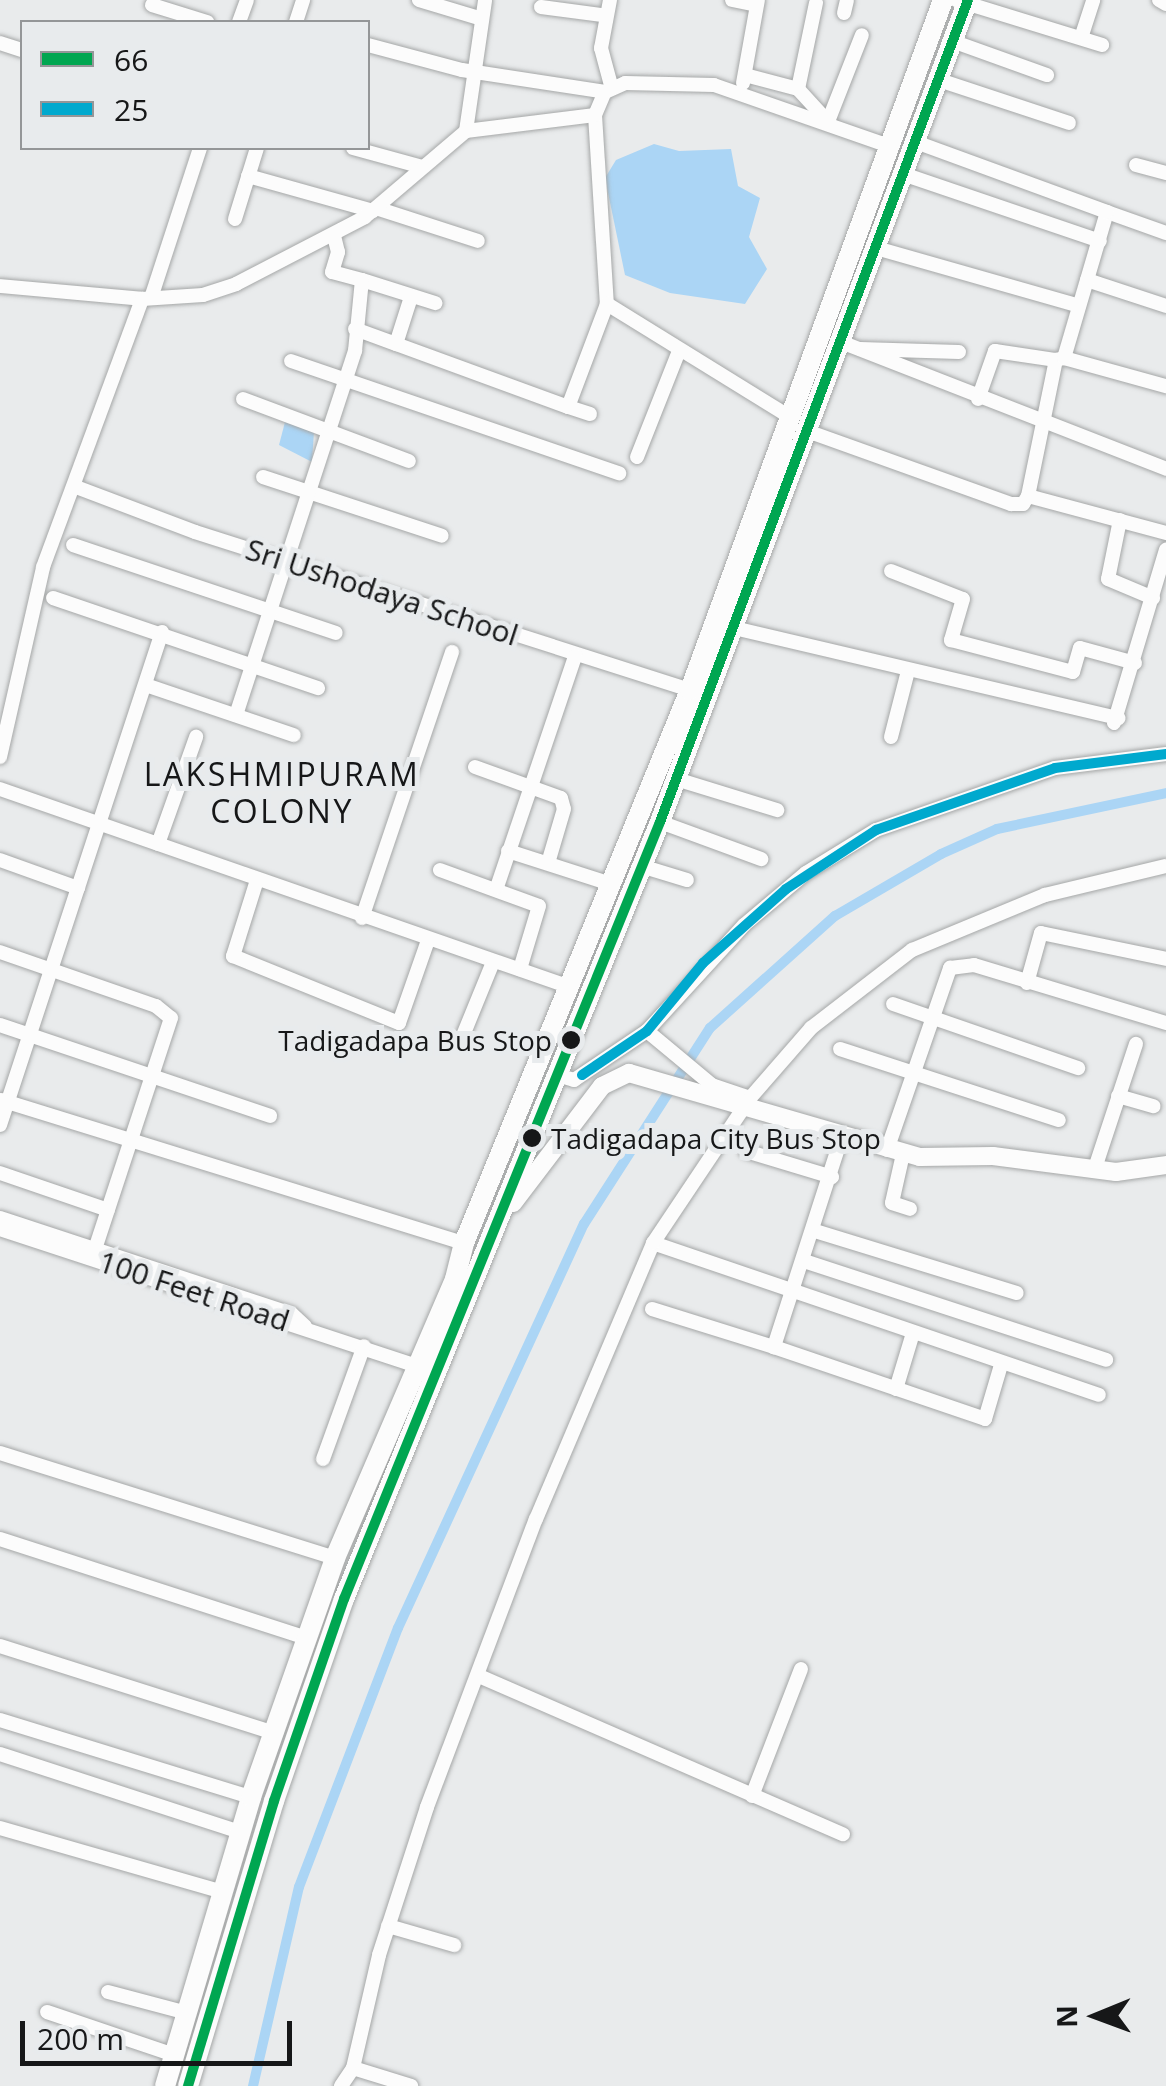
<!DOCTYPE html>
<html>
<head>
<meta charset="utf-8">
<style>
  body { margin:0 }
  #map { position:relative; width:1166px; height:2086px; overflow:hidden; background:#e9ebec; font-family:"Open Sans",sans-serif }
  div>[style] { position:absolute }
  [style*='--x'] { left:calc(var(--x)*1px); top:calc(var(--y)*1px); width:calc(var(--w)*1px); rotate:calc(var(--a)*1deg) }
  .water>* { inset:0; background:#abd5f5 }
  .canal>* { height:10px; margin:-5px; padding:0 5px; transform-origin:5px; border-radius:5px; background:#abd5f5 }
  .roads { filter:drop-shadow(0 0 2px #a5a7a7) drop-shadow(0 0 2px #a5a7a7) }
  .minor>* { height:14px; margin:-7px; padding:0 7px; transform-origin:7px; border-radius:7px; background:#fcfcfc }
  .major>* { height:18px; margin:-9px; padding:0 9px; transform-origin:9px; border-radius:9px; background:#fcfcfc }
  .highway>* { height:20px; margin:-10px; padding:0 10px; transform-origin:10px; border-radius:10px; background:#fcfcfc }
  .bus-1>* { height:10px; margin:-5px; padding:0 5px; transform-origin:5px; border-radius:5px; background:#00a651 }
  .bus-2>* { height:10px; margin:-5px; padding:0 5px; transform-origin:5px; border-radius:5px; background:#00a9ce }
  .dots>* { width:28px; height:28px; translate:-50% -50%; box-sizing:border-box; border:5px solid #e8ebed; border-radius:50% }
  span { translate:-50% -50%; white-space:nowrap; text-align:center; line-height:1.15; -webkit-text-stroke:10px #e8ebed; paint-order:stroke }
  .bus-label { font-size:28px; color:#161718 }
  .right { translate:-100% -50%; text-align:right }
  .left { translate:0 -50%; text-align:left }
  .street-label { font-size:30px; color:#161718 }
  .neighbourhood-label { font-size:32px; color:#161718; letter-spacing:2.5px }
  .legend { position:absolute; left:20px; top:20px; width:350px; height:130px; box-sizing:border-box; background:#e8ebed; border:2px solid #949698; margin:0; padding:12px 18px; list-style:none; font-size:30px; color:#161718 }
  .legend li { display:flex; align-items:center; gap:20px; height:50px }
  .legend b { width:50px; border:2px solid #949698 }
  .north { position:absolute; left:1046px; top:1966px; width:100px; height:100px; -webkit-text-stroke:8px #e8ebed; paint-order:stroke; rotate:269deg; font-size:28px; font-weight:700; line-height:40px; text-align:center; color:#161718 }
  .north::after { content:''; display:block; margin:auto; width:35px; height:45px; background:#161718; clip-path:polygon(50% 0,100% 100%,50% 72%,0 100%) }
  .scale { position:absolute; left:20px; top:2021px; width:272px; height:45px; box-sizing:border-box; border:5px solid #161718; border-top:0; padding-left:12px; font-size:30px; line-height:35px; white-space:nowrap; color:#161718; -webkit-text-stroke:8px #e8ebed; paint-order:stroke }
</style>
</head>
<body>
<div id="map">
  <div class="water">
    <i style="clip-path:polygon(654px 144px,679px 151px,731px 149px,738px 186px,760px 198px,749px 237px,767px 269px,745px 304px,670px 293px,625px 275px,605px 178px,616px 160px)"></i>
    <i style="clip-path:polygon(285px 422px,314px 431px,312px 462px,279px 445px)"></i>
  </div>
  <div class="canal">
    <i style="--x:253;--y:2086;--w:204;--a:-77"></i>
    <i style="--x:299;--y:1887;--w:277;--a:-69.1"></i>
    <i style="--x:398;--y:1628;--w:445;--a:-65.3"></i>
    <i style="--x:584;--y:1224;--w:233;--a:-57.3"></i>
    <i style="--x:710;--y:1028;--w:168;--a:-41.9"></i>
    <i style="--x:835;--y:916;--w:123;--a:-30.3"></i>
    <i style="--x:941;--y:854;--w:61;--a:-24.1"></i>
    <i style="--x:997;--y:829;--w:173;--a:-12"></i>
  </div>
  <div class="roads">
    <div class="minor">
      <i style="--x:419;--y:0;--w:66;--a:16.8"></i>
      <i style="--x:610;--y:0;--w:49;--a:100.6"></i>
      <i style="--x:601;--y:48;--w:39;--a:75"></i>
      <i style="--x:732;--y:0;--w:25;--a:11"></i>
      <i style="--x:956;--y:0;--w:153;--a:17.1"></i>
      <i style="--x:1159;--y:0;--w:8;--a:30"></i>
      <i style="--x:152;--y:5;--w:58;--a:17.2"></i>
      <i style="--x:541;--y:7;--w:62;--a:7.5"></i>
      <i style="--x:844;--y:13;--w:13;--a:-77"></i>
      <i style="--x:239;--y:22;--w:23;--a:-70"></i>
      <i style="--x:296;--y:22;--w:23;--a:-72"></i>
      <i style="--x:1081;--y:38;--w:40;--a:-72"></i>
      <i style="--x:952;--y:41;--w:101;--a:19.7"></i>
      <i style="--x:0;--y:43;--w:23;--a:18"></i>
      <i style="--x:368;--y:45;--w:97;--a:14.9"></i>
      <i style="--x:462;--y:70;--w:145;--a:8.7"></i>
      <i style="--x:745;--y:75;--w:55;--a:14.8"></i>
      <i style="--x:798;--y:89;--w:88;--a:-78.2"></i>
      <i style="--x:936;--y:79;--w:140;--a:18.3"></i>
      <i style="--x:743;--y:83;--w:84;--a:-79.8"></i>
      <i style="--x:798;--y:89;--w:49;--a:47.5"></i>
      <i style="--x:595;--y:115;--w:189;--a:86.4"></i>
      <i style="--x:607;--y:304;--w:213;--a:31.7"></i>
      <i style="--x:829;--y:119;--w:90;--a:-68.6"></i>
      <i style="--x:466;--y:131;--w:132;--a:-81.7"></i>
      <i style="--x:353;--y:148;--w:72;--a:15.4"></i>
      <i style="--x:1136;--y:165;--w:31;--a:15"></i>
      <i style="--x:900;--y:173;--w:211;--a:18.8"></i>
      <i style="--x:248;--y:176;--w:130;--a:15.6"></i>
      <i style="--x:376;--y:208;--w:107;--a:17.9"></i>
      <i style="--x:1107;--y:212;--w:63;--a:19.6"></i>
      <i style="--x:235;--y:219;--w:74;--a:-72.8"></i>
      <i style="--x:876;--y:248;--w:211;--a:15.9"></i>
      <i style="--x:362;--y:280;--w:77;--a:17.5"></i>
      <i style="--x:1087;--y:280;--w:83;--a:18.2"></i>
      <i style="--x:0;--y:286;--w:143;--a:5.2"></i>
      <i style="--x:152;--y:295;--w:155;--a:-71.9"></i>
      <i style="--x:411;--y:297;--w:49;--a:107.7"></i>
      <i style="--x:396;--y:344;--w:183;--a:20.1"></i>
      <i style="--x:355;--y:329;--w:44;--a:20.1"></i>
      <i style="--x:841;--y:342;--w:349;--a:21.3"></i>
      <i style="--x:860;--y:349;--w:99;--a:1.7"></i>
      <i style="--x:1064;--y:358;--w:106;--a:15.4"></i>
      <i style="--x:291;--y:361;--w:347;--a:18.9"></i>
      <i style="--x:243;--y:399;--w:177;--a:20.5"></i>
      <i style="--x:978;--y:399;--w:51;--a:-70.5"></i>
      <i style="--x:995;--y:351;--w:62;--a:8.4"></i>
      <i style="--x:590;--y:414;--w:23;--a:-162"></i>
      <i style="--x:568;--y:407;--w:110;--a:-69.3"></i>
      <i style="--x:807;--y:431;--w:217;--a:19.7"></i>
      <i style="--x:1011;--y:504;--w:12;--a:0"></i>
      <i style="--x:1023;--y:504;--w:9;--a:-58"></i>
      <i style="--x:1028;--y:496;--w:139;--a:-78.4"></i>
      <i style="--x:1056;--y:360;--w:8;--a:-14"></i>
      <i style="--x:1064;--y:358;--w:152;--a:-73.6"></i>
      <i style="--x:1107;--y:212;--w:207;--a:-159.9"></i>
      <i style="--x:637;--y:457;--w:114;--a:-68.4"></i>
      <i style="--x:263;--y:477;--w:188;--a:18.2"></i>
      <i style="--x:76;--y:487;--w:127;--a:20.7"></i>
      <i style="--x:195;--y:532;--w:520;--a:17.7"></i>
      <i style="--x:1028;--y:496;--w:143;--a:15"></i>
      <i style="--x:1120;--y:520;--w:60;--a:101.5"></i>
      <i style="--x:1108;--y:579;--w:49;--a:22.9"></i>
      <i style="--x:73;--y:545;--w:277;--a:18.5"></i>
      <i style="--x:891;--y:571;--w:77;--a:21.3"></i>
      <i style="--x:963;--y:599;--w:43;--a:106.3"></i>
      <i style="--x:951;--y:640;--w:126;--a:14.7"></i>
      <i style="--x:1073;--y:672;--w:25;--a:-74"></i>
      <i style="--x:1080;--y:648;--w:57;--a:15.3"></i>
      <i style="--x:53;--y:598;--w:280;--a:18.8"></i>
      <i style="--x:734;--y:628;--w:395;--a:13.2"></i>
      <i style="--x:146;--y:685;--w:156;--a:18.7"></i>
      <i style="--x:236;--y:715;--w:383;--a:-71.9"></i>
      <i style="--x:355;--y:351;--w:71;--a:-84.4"></i>
      <i style="--x:362;--y:280;--w:31;--a:-165"></i>
      <i style="--x:332;--y:272;--w:21;--a:-73"></i>
      <i style="--x:338;--y:252;--w:16;--a:-104"></i>
      <i style="--x:1114;--y:723;--w:181;--a:-73.3"></i>
      <i style="--x:891;--y:737;--w:68;--a:-75.6"></i>
      <i style="--x:0;--y:757;--w:195;--a:-77.2"></i>
      <i style="--x:43;--y:567;--w:286;--a:-69.7"></i>
      <i style="--x:142;--y:299;--w:61;--a:-3.8"></i>
      <i style="--x:203;--y:295;--w:35;--a:-18"></i>
      <i style="--x:236;--y:284;--w:145;--a:-27.4"></i>
      <i style="--x:365;--y:217;--w:133;--a:-40.4"></i>
      <i style="--x:466;--y:131;--w:130;--a:-7.1"></i>
      <i style="--x:595;--y:115;--w:25;--a:-67"></i>
      <i style="--x:605;--y:92;--w:22;--a:-24"></i>
      <i style="--x:625;--y:83;--w:89;--a:1.3"></i>
      <i style="--x:714;--y:85;--w:182;--a:19.2"></i>
      <i style="--x:475;--y:767;--w:91;--a:19.8"></i>
      <i style="--x:561;--y:798;--w:11;--a:75"></i>
      <i style="--x:564;--y:809;--w:56;--a:106.5"></i>
      <i style="--x:676;--y:779;--w:106;--a:17.1"></i>
      <i style="--x:0;--y:789;--w:603;--a:19.16"></i>
      <i style="--x:660;--y:822;--w:108;--a:20.1"></i>
      <i style="--x:158;--y:844;--w:114;--a:-70.4"></i>
      <i style="--x:508;--y:851;--w:108;--a:17.8"></i>
      <i style="--x:0;--y:860;--w:83;--a:19.7"></i>
      <i style="--x:641;--y:866;--w:48;--a:16.9"></i>
      <i style="--x:440;--y:870;--w:105;--a:20"></i>
      <i style="--x:539;--y:906;--w:66;--a:106.8"></i>
      <i style="--x:257;--y:880;--w:80;--a:107.5"></i>
      <i style="--x:233;--y:956;--w:179;--a:22"></i>
      <i style="--x:399;--y:1023;--w:88;--a:-70.7"></i>
      <i style="--x:497;--y:887;--w:244;--a:-71.3"></i>
      <i style="--x:362;--y:918;--w:281;--a:-71.3"></i>
      <i style="--x:0;--y:952;--w:165;--a:19.1"></i>
      <i style="--x:156;--y:1006;--w:19;--a:39"></i>
      <i style="--x:171;--y:1018;--w:240;--a:108.2"></i>
      <i style="--x:1027;--y:983;--w:52;--a:-74.4"></i>
      <i style="--x:1041;--y:933;--w:128;--a:11.7"></i>
      <i style="--x:893;--y:1004;--w:196;--a:19.1"></i>
      <i style="--x:0;--y:1025;--w:285;--a:18.6"></i>
      <i style="--x:647;--y:1031;--w:85;--a:39.7"></i>
      <i style="--x:712;--y:1085;--w:40;--a:18.9"></i>
      <i style="--x:462;--y:1038;--w:82;--a:-67.8"></i>
      <i style="--x:840;--y:1049;--w:230;--a:18"></i>
      <i style="--x:557;--y:1075;--w:18;--a:16"></i>
      <i style="--x:574;--y:1080;--w:88;--a:-33.9"></i>
      <i style="--x:647;--y:1031;--w:144;--a:-47.5"></i>
      <i style="--x:744;--y:925;--w:81;--a:-40"></i>
      <i style="--x:806;--y:873;--w:82;--a:-31.6"></i>
      <i style="--x:876;--y:830;--w:189;--a:-19.1"></i>
      <i style="--x:1055;--y:768;--w:112;--a:-7.2"></i>
      <i style="--x:1118;--y:1096;--w:37;--a:16"></i>
      <i style="--x:1;--y:1100;--w:485;--a:17.2"></i>
      <i style="--x:0;--y:1125;--w:519;--a:-71.81"></i>
      <i style="--x:841;--y:1139;--w:219;--a:107.9"></i>
      <i style="--x:774;--y:1347;--w:223;--a:18.8"></i>
      <i style="--x:985;--y:1419;--w:56;--a:-73.5"></i>
      <i style="--x:887;--y:1150;--w:193;--a:-70.9"></i>
      <i style="--x:950;--y:968;--w:24;--a:-7"></i>
      <i style="--x:974;--y:965;--w:201;--a:16.8"></i>
      <i style="--x:746;--y:1151;--w:90;--a:16.8"></i>
      <i style="--x:903;--y:1154;--w:50;--a:102.7"></i>
      <i style="--x:892;--y:1203;--w:19;--a:18"></i>
      <i style="--x:1094;--y:1171;--w:134;--a:-71.7"></i>
      <i style="--x:0;--y:1173;--w:114;--a:18.9"></i>
      <i style="--x:0;--y:1218;--w:307;--a:18.2"></i>
      <i style="--x:292;--y:1314;--w:18;--a:43"></i>
      <i style="--x:0;--y:1229;--w:448;--a:18.2"></i>
      <i style="--x:815;--y:1231;--w:211;--a:17.1"></i>
      <i style="--x:653;--y:1243;--w:471;--a:18.8"></i>
      <i style="--x:804;--y:1261;--w:318;--a:18.1"></i>
      <i style="--x:652;--y:1309;--w:128;--a:17.3"></i>
      <i style="--x:896;--y:1389;--w:59;--a:-73.1"></i>
      <i style="--x:0;--y:1453;--w:351;--a:17.4"></i>
      <i style="--x:323;--y:1459;--w:120;--a:-70.1"></i>
      <i style="--x:0;--y:1539;--w:323;--a:17.9"></i>
      <i style="--x:0;--y:1646;--w:287;--a:17.6"></i>
      <i style="--x:479;--y:1676;--w:397;--a:23.5"></i>
      <i style="--x:0;--y:1720;--w:263;--a:17.1"></i>
      <i style="--x:0;--y:1754;--w:252;--a:18"></i>
      <i style="--x:752;--y:1796;--w:136;--a:-68.9"></i>
      <i style="--x:0;--y:1828;--w:232;--a:16"></i>
      <i style="--x:388;--y:1926;--w:69;--a:16.1"></i>
      <i style="--x:108;--y:1992;--w:82;--a:14.9"></i>
      <i style="--x:47;--y:2012;--w:134;--a:18.7"></i>
      <i style="--x:353;--y:2068;--w:61;--a:17.2"></i>
      <i style="--x:341;--y:2086;--w:22;--a:-56"></i>
      <i style="--x:353;--y:2068;--w:116;--a:-77"></i>
      <i style="--x:379;--y:1955;--w:156;--a:-72"></i>
      <i style="--x:427;--y:1807;--w:308;--a:-69.3"></i>
      <i style="--x:536;--y:1519;--w:300;--a:-67"></i>
      <i style="--x:653;--y:1243;--w:174;--a:-56.2"></i>
      <i style="--x:750;--y:1098;--w:93;--a:-48.9"></i>
      <i style="--x:811;--y:1028;--w:128;--a:-37.7"></i>
      <i style="--x:912;--y:950;--w:144;--a:-22.5"></i>
      <i style="--x:1045;--y:895;--w:124;--a:-13.5"></i>
    </div>
    <div class="major">
      <i style="--x:513;--y:1203;--w:147;--a:-52.7"></i>
      <i style="--x:602;--y:1086;--w:30;--a:-26"></i>
      <i style="--x:629;--y:1073;--w:303;--a:16.1"></i>
      <i style="--x:920;--y:1157;--w:73;--a:-0.8"></i>
      <i style="--x:993;--y:1156;--w:124;--a:7.4"></i>
      <i style="--x:1116;--y:1172;--w:50;--a:-8"></i>
    </div>
    <div class="highway">
      <i style="--x:165;--y:2086;--w:302;--a:-73.4"></i>
      <i style="--x:251;--y:1797;--w:253;--a:-70.6"></i>
      <i style="--x:335;--y:1558;--w:304;--a:-66.7"></i>
      <i style="--x:455;--y:1279;--w:37;--a:-76"></i>
      <i style="--x:464;--y:1243;--w:597;--a:-67.77"></i>
      <i style="--x:690;--y:690;--w:735;--a:-69.86"></i>
      <i style="--x:188;--y:2086;--w:298;--a:-73.2"></i>
      <i style="--x:274;--y:1801;--w:214;--a:-70.9"></i>
      <i style="--x:344;--y:1599;--w:839;--a:-67.87"></i>
      <i style="--x:660;--y:822;--w:878;--a:-69.46"></i>
    </div>
  </div>
  <div class="bus-1">
    <i style="--x:188;--y:2086;--w:298;--a:-73.2"></i>
    <i style="--x:274;--y:1801;--w:214;--a:-70.9"></i>
    <i style="--x:344;--y:1599;--w:839;--a:-67.87"></i>
    <i style="--x:660;--y:822;--w:878;--a:-69.46"></i>
  </div>
  <div class="bus-2">
    <i style="--x:582;--y:1075;--w:78;--a:-34.1"></i>
    <i style="--x:647;--y:1031;--w:88;--a:-50.5"></i>
    <i style="--x:703;--y:963;--w:111;--a:-41.7"></i>
    <i style="--x:786;--y:889;--w:108;--a:-33.2"></i>
    <i style="--x:876;--y:830;--w:189;--a:-19.1"></i>
    <i style="--x:1055;--y:768;--w:112;--a:-7.2"></i>
  </div>
  <div class="dots">
    <i style="left:571px;top:1040px;background:#161718"></i>
    <i style="left:532px;top:1138px;background:#161718"></i>
  </div>
  <div class="bus-label">
    <span class="right" style="left:552px;top:1040px">Tadigadapa Bus Stop</span>
    <span class="left" style="left:551px;top:1138px">Tadigadapa City Bus Stop</span>
  </div>
  <div class="street-label">
    <span style="left:382px;top:592px;rotate:18deg">Sri Ushodaya School</span>
    <span style="left:194px;top:1291px;rotate:18deg">100 Feet Road</span>
  </div>
  <div class="neighbourhood-label">
    <span style="left:282px;top:793px">LAKSHMIPURAM<br>COLONY</span>
  </div>
  <ul class="legend">
  <li><b style="height:12px;background:#00a651"></b>66</li>
  <li><b style="height:12px;background:#00a9ce"></b>25</li>
  </ul>
  <div class="north">N</div>
  <div class="scale">200 m</div>
</div>
</body>
</html>
